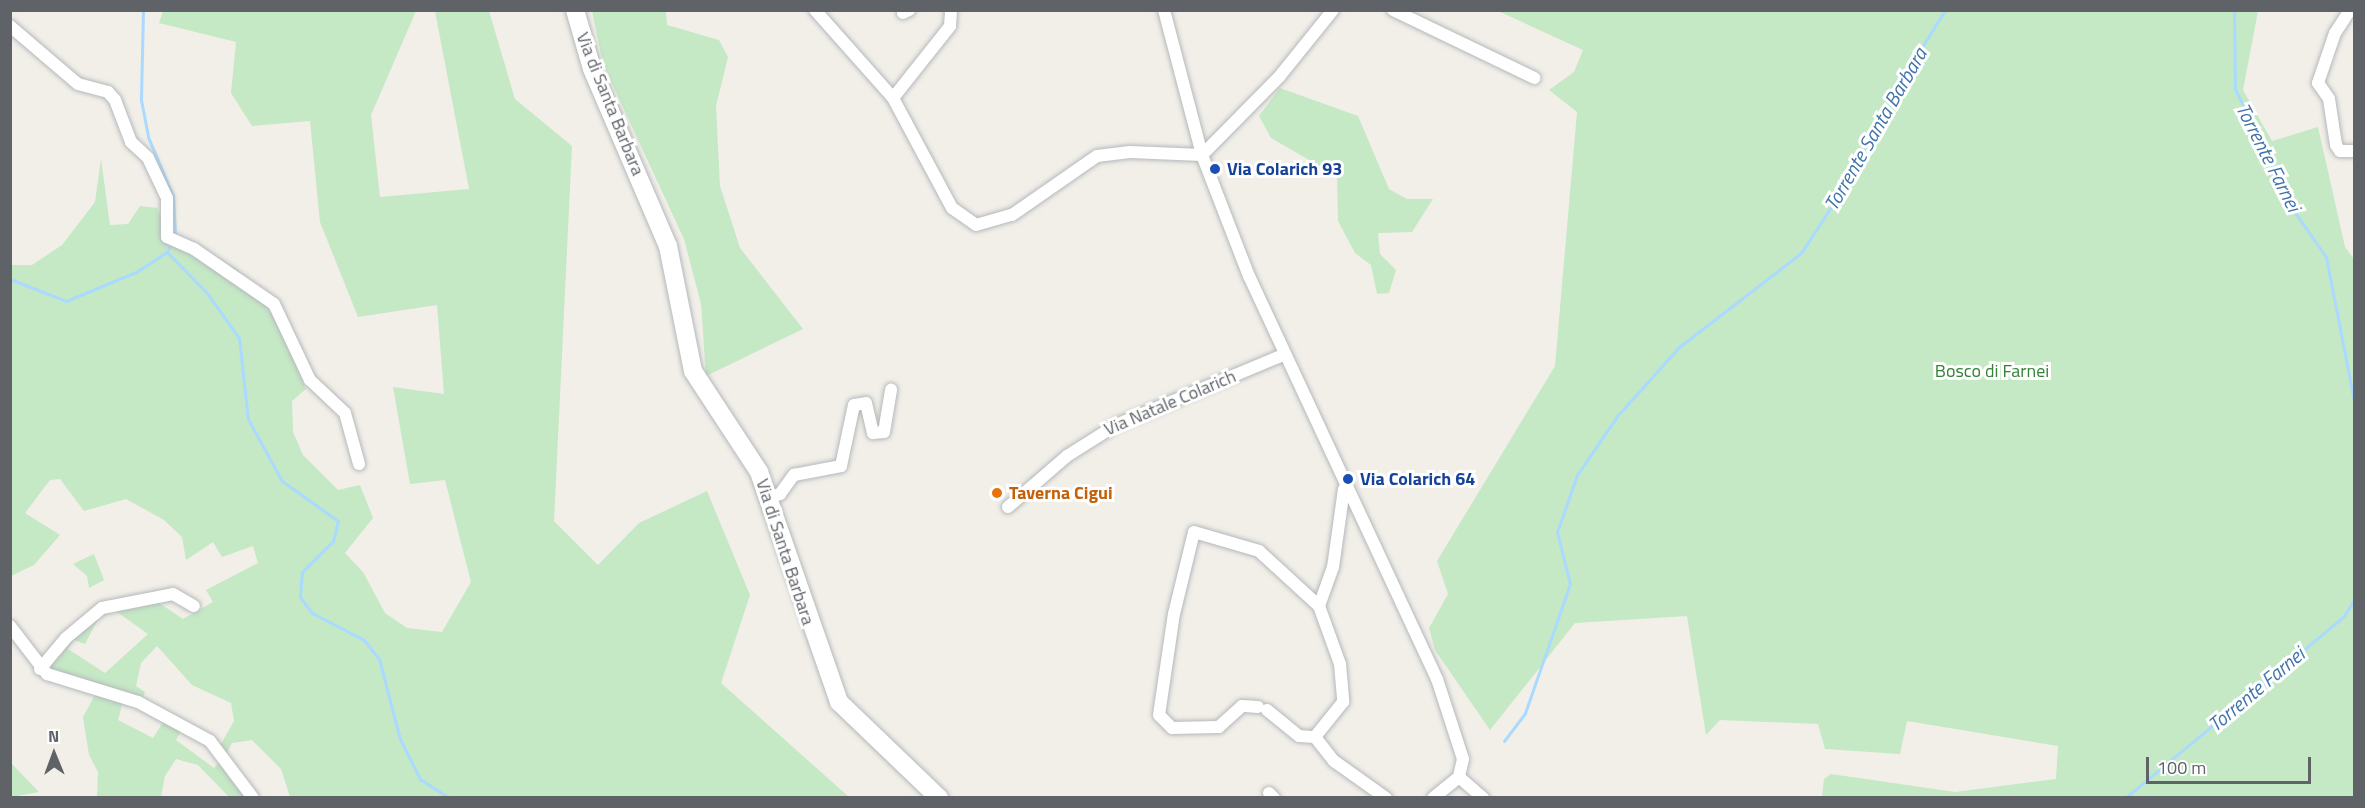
<!DOCTYPE html>
<html>
<head>
<meta charset="utf-8">
<style>
  body { margin:0 }
  #map { position:relative; width:2365px; height:808px; overflow:hidden; background:#f1efe8; font-family:"Titillium Web",sans-serif }
  div>[style] { position:absolute }
  [style*='--x'] { left:calc(var(--x)*1px); top:calc(var(--y)*1px); width:calc(var(--w)*1px); rotate:calc(var(--a)*1deg) }
  .green>* { inset:0; background:#c5e8c5 }
  .stream>* { height:3px; margin:-1.5px; padding:0 1.5px; transform-origin:1.5px; border-radius:1.5px; background:#aadaff }
  .roads { filter:drop-shadow(0 0 2px #b5b8bc) drop-shadow(0 0 2px #b5b8bc) }
  .street>* { height:12px; margin:-6px; padding:0 6px; transform-origin:6px; border-radius:6px; background:#fff }
  .secondary>* { height:18px; margin:-9px; padding:0 9px; transform-origin:9px; border-radius:9px; background:#fff }
  .dots>* { width:16px; height:16px; translate:-50% -50%; box-sizing:border-box; border:3px solid #fff; border-radius:50% }
  span { translate:-50% -50%; white-space:nowrap; text-align:center; line-height:1.15; -webkit-text-stroke:6px #fff; paint-order:stroke }
  .street-label { font-size:18px; color:#5f6368 }
  .transit-label { font-size:18px; color:#164399; font-weight:700 }
  .left { translate:0 -50%; text-align:left }
  .park-label { font-size:18px; color:#348238 }
  .food-label { font-size:18px; color:#c56008; font-weight:700 }
  .water-label { font-size:20px; color:#4174aa; font-style:italic }
  .frame { position:absolute; inset:0; border:12px solid #5f6368; pointer-events:none }
  .north { position:absolute; left:24px; top:724px; width:60px; height:60px; -webkit-text-stroke:4px #fff; paint-order:stroke; rotate:359deg; font-size:16px; font-weight:700; line-height:24px; text-align:center; color:#5f6368 }
  .north::after { content:''; display:block; margin:auto; width:21px; height:27px; background:#5f6368; clip-path:polygon(50% 0,100% 100%,50% 72%,0 100%) }
  .scale { position:absolute; left:2146px; top:757px; width:165px; height:27px; box-sizing:border-box; border:3px solid #5f6368; border-top:0; padding-left:8px; font-size:18px; line-height:21px; white-space:nowrap; color:#5f6368; -webkit-text-stroke:4px #fff; paint-order:stroke }
</style>
</head>
<body>
<div id="map">
  <div class="green">
    <i style="clip-path:polygon(163px 11px,416px 11px,371px 115px,380px 197px,469px 189px,435px 11px,489px 11px,515px 99px,572px 146px,554px 521px,598px 565px,639px 523px,707px 491px,750px 595px,721px 683px,849px 797px,290px 797px,281px 769px,252px 740px,232px 743px,227px 753px,221px 744px,234px 721px,231px 703px,192px 685px,157px 646px,141px 663px,136px 686px,145px 692px,143px 697px,46px 667px,102px 611px,85px 644px,74px 640px,68px 649px,105px 673px,148px 634px,110px 607px,156px 601px,183px 619px,213px 602px,206px 590px,258px 563px,253px 546px,222px 557px,213px 542px,186px 560px,182px 537px,164px 520px,126px 499px,84px 511px,60px 479px,50px 480px,25px 513px,60px 535px,34px 565px,11px 576px,11px 265px,32px 265px,62px 245px,95px 202px,101px 159px,110px 225px,128px 224px,140px 206px,157px 208px,170px 235px,237px 269px,277px 321px,306px 389px,292px 401px,293px 432px,303px 455px,338px 490px,360px 485px,373px 518px,345px 553px,363px 572px,385px 613px,407px 628px,442px 632px,471px 582px,445px 480px,410px 484px,393px 387px,444px 394px,437px 305px,358px 317px,320px 222px,310px 121px,252px 126px,231px 93px,236px 42px,159px 23px)"></i>
    <i style="clip-path:polygon(592px 11px,666px 11px,667px 25px,719px 40px,728px 57px,716px 106px,720px 186px,740px 248px,803px 329px,706px 376px,701px 304px,684px 239px,603px 64px)"></i>
    <i style="clip-path:polygon(1498px 11px,2258px 11px,2243px 90px,2272px 141px,2318px 127px,2345px 247px,2354px 259px,2354px 797px,1822px 797px,1824px 779px,1831px 774px,1955px 792px,2056px 779px,2058px 746px,1907px 721px,1900px 754px,1825px 749px,1818px 724px,1720px 720px,1706px 735px,1687px 616px,1575px 623px,1490px 730px,1435px 650px,1429px 628px,1448px 594px,1437px 561px,1555px 366px,1577px 112px,1549px 90px,1574px 72px,1583px 50px)"></i>
    <i style="clip-path:polygon(1280px 88px,1358px 116px,1389px 189px,1407px 199px,1433px 199px,1412px 232px,1378px 233px,1380px 254px,1396px 270px,1389px 293px,1377px 294px,1371px 265px,1355px 253px,1338px 221px,1337px 176px,1271px 138px,1259px 116px)"></i>
    <i style="clip-path:polygon(94px 554px,104px 580px,89px 588px,87px 576px,73px 564px)"></i>
    <i style="clip-path:polygon(96px 693px,123px 701px,118px 720px,153px 738px,165px 719px,183px 727px,176px 740px,214px 768px,222px 759px,246px 797px,229px 797px,198px 765px,176px 759px,165px 776px,161px 797px,97px 797px,98px 772px,89px 755px,83px 717px)"></i>
    <i style="clip-path:polygon(11px 763px,39px 792px,11px 797px)"></i>
  </div>
  <div class="stream">
    <i style="--x:143;--y:10;--w:90;--a:91.3"></i>
    <i style="--x:141;--y:100;--w:38;--a:79"></i>
    <i style="--x:148;--y:137;--w:64;--a:67"></i>
    <i style="--x:173;--y:196;--w:39;--a:87"></i>
    <i style="--x:2234;--y:10;--w:79;--a:89.3"></i>
    <i style="--x:2235;--y:89;--w:139;--a:64"></i>
    <i style="--x:2296;--y:214;--w:52;--a:55.1"></i>
    <i style="--x:2326;--y:257;--w:147;--a:79"></i>
    <i style="--x:170;--y:245;--w:8;--a:113"></i>
    <i style="--x:167;--y:252;--w:57;--a:45.7"></i>
    <i style="--x:207;--y:293;--w:55;--a:54.6"></i>
    <i style="--x:239;--y:338;--w:81;--a:83.7"></i>
    <i style="--x:248;--y:419;--w:71;--a:61.3"></i>
    <i style="--x:282;--y:481;--w:69;--a:35.5"></i>
    <i style="--x:338;--y:521;--w:21;--a:104"></i>
    <i style="--x:333;--y:541;--w:44;--a:135"></i>
    <i style="--x:302;--y:572;--w:25;--a:95"></i>
    <i style="--x:300;--y:597;--w:20;--a:53"></i>
    <i style="--x:312;--y:613;--w:59;--a:27.4"></i>
    <i style="--x:364;--y:640;--w:24;--a:52"></i>
    <i style="--x:379;--y:659;--w:83;--a:75.3"></i>
    <i style="--x:400;--y:739;--w:45;--a:63.4"></i>
    <i style="--x:420;--y:779;--w:35;--a:33"></i>
    <i style="--x:10;--y:279;--w:60;--a:21.4"></i>
    <i style="--x:66;--y:301;--w:76;--a:-22.5"></i>
    <i style="--x:136;--y:272;--w:37;--a:-33"></i>
    <i style="--x:1504;--y:741;--w:35;--a:-53"></i>
    <i style="--x:1525;--y:713;--w:137;--a:-70.8"></i>
    <i style="--x:1570;--y:584;--w:54;--a:-104"></i>
    <i style="--x:1557;--y:532;--w:60;--a:-70.7"></i>
    <i style="--x:1577;--y:475;--w:73;--a:-55.7"></i>
    <i style="--x:1618;--y:415;--w:91;--a:-48.1"></i>
    <i style="--x:1679;--y:347;--w:154;--a:-37.6"></i>
    <i style="--x:1801;--y:253;--w:106;--a:-56.9"></i>
    <i style="--x:1859;--y:164;--w:107;--a:-62.7"></i>
    <i style="--x:1908;--y:69;--w:70;--a:-57.9"></i>
    <i style="--x:2125;--y:798;--w:285;--a:-39.7"></i>
    <i style="--x:2344;--y:616;--w:19;--a:-58"></i>
  </div>
  <div class="roads">
    <div class="street">
      <i style="--x:815;--y:10;--w:118;--a:48.4"></i>
      <i style="--x:893;--y:98;--w:125;--a:61.8"></i>
      <i style="--x:952;--y:208;--w:29;--a:35"></i>
      <i style="--x:976;--y:225;--w:37;--a:-16"></i>
      <i style="--x:1012;--y:215;--w:103;--a:-34.8"></i>
      <i style="--x:1097;--y:156;--w:33;--a:-7"></i>
      <i style="--x:1130;--y:152;--w:72;--a:2.4"></i>
      <i style="--x:1202;--y:155;--w:110;--a:-45.4"></i>
      <i style="--x:1279;--y:77;--w:86;--a:-51.1"></i>
      <i style="--x:1164;--y:10;--w:150;--a:75.3"></i>
      <i style="--x:1202;--y:155;--w:130;--a:68.8"></i>
      <i style="--x:1249;--y:276;--w:445;--a:65"></i>
      <i style="--x:1437;--y:679;--w:84;--a:72"></i>
      <i style="--x:1463;--y:759;--w:18;--a:103"></i>
      <i style="--x:1459;--y:777;--w:33;--a:141"></i>
      <i style="--x:1393;--y:10;--w:157;--a:25.7"></i>
      <i style="--x:2350;--y:10;--w:27;--a:123"></i>
      <i style="--x:2335;--y:33;--w:53;--a:108.8"></i>
      <i style="--x:2318;--y:83;--w:19;--a:55"></i>
      <i style="--x:2329;--y:99;--w:47;--a:81.3"></i>
      <i style="--x:2336;--y:145;--w:7;--a:56"></i>
      <i style="--x:2340;--y:151;--w:14;--a:0"></i>
      <i style="--x:903;--y:13;--w:7;--a:-27"></i>
      <i style="--x:10;--y:26;--w:89;--a:40.5"></i>
      <i style="--x:78;--y:84;--w:31;--a:15"></i>
      <i style="--x:108;--y:92;--w:11;--a:49"></i>
      <i style="--x:115;--y:100;--w:45;--a:69.1"></i>
      <i style="--x:131;--y:142;--w:23;--a:43"></i>
      <i style="--x:148;--y:158;--w:44;--a:64.6"></i>
      <i style="--x:167;--y:198;--w:39;--a:90"></i>
      <i style="--x:167;--y:237;--w:30;--a:24"></i>
      <i style="--x:194;--y:249;--w:97;--a:34.5"></i>
      <i style="--x:274;--y:304;--w:84;--a:64.7"></i>
      <i style="--x:310;--y:380;--w:48;--a:43.3"></i>
      <i style="--x:345;--y:413;--w:53;--a:74.6"></i>
      <i style="--x:893;--y:98;--w:92;--a:-51.6"></i>
      <i style="--x:950;--y:26;--w:16;--a:-86"></i>
      <i style="--x:1344;--y:489;--w:79;--a:98"></i>
      <i style="--x:1333;--y:567;--w:41;--a:109.7"></i>
      <i style="--x:1319;--y:606;--w:62;--a:70.1"></i>
      <i style="--x:1340;--y:664;--w:38;--a:85"></i>
      <i style="--x:1343;--y:702;--w:45;--a:128.7"></i>
      <i style="--x:1315;--y:737;--w:31;--a:52"></i>
      <i style="--x:1334;--y:761;--w:64;--a:35.4"></i>
      <i style="--x:769;--y:498;--w:12;--a:-20"></i>
      <i style="--x:780;--y:494;--w:24;--a:-54"></i>
      <i style="--x:794;--y:475;--w:48;--a:-10.8"></i>
      <i style="--x:841;--y:466;--w:62;--a:-78"></i>
      <i style="--x:854;--y:405;--w:12;--a:-9"></i>
      <i style="--x:866;--y:403;--w:31;--a:77"></i>
      <i style="--x:873;--y:433;--w:11;--a:-5"></i>
      <i style="--x:884;--y:432;--w:43;--a:-80.5"></i>
      <i style="--x:1008;--y:507;--w:78;--a:-40.8"></i>
      <i style="--x:1067;--y:456;--w:58;--a:-32.3"></i>
      <i style="--x:1116;--y:425;--w:181;--a:-22.7"></i>
      <i style="--x:10;--y:626;--w:61;--a:52.4"></i>
      <i style="--x:47;--y:674;--w:95;--a:17.1"></i>
      <i style="--x:138;--y:702;--w:82;--a:28.4"></i>
      <i style="--x:210;--y:741;--w:71;--a:53"></i>
      <i style="--x:40;--y:669;--w:40;--a:-50"></i>
      <i style="--x:66;--y:638;--w:47;--a:-39.8"></i>
      <i style="--x:102;--y:608;--w:72;--a:-11.2"></i>
      <i style="--x:173;--y:594;--w:24;--a:30"></i>
      <i style="--x:1258;--y:707;--w:16;--a:-176"></i>
      <i style="--x:1242;--y:706;--w:31;--a:138"></i>
      <i style="--x:1219;--y:727;--w:47;--a:178.8"></i>
      <i style="--x:1172;--y:728;--w:18;--a:-135"></i>
      <i style="--x:1159;--y:715;--w:102;--a:-81.6"></i>
      <i style="--x:1174;--y:614;--w:84;--a:-76.3"></i>
      <i style="--x:1194;--y:532;--w:68;--a:16.3"></i>
      <i style="--x:1259;--y:551;--w:81;--a:42.5"></i>
      <i style="--x:1267;--y:710;--w:41;--a:39.1"></i>
      <i style="--x:1299;--y:736;--w:16;--a:4"></i>
      <i style="--x:1459;--y:777;--w:32;--a:41"></i>
      <i style="--x:1269;--y:793;--w:7;--a:45"></i>
    </div>
    <div class="secondary">
      <i style="--x:575;--y:10;--w:61;--a:73.9"></i>
      <i style="--x:592;--y:69;--w:193;--a:66.8"></i>
      <i style="--x:668;--y:246;--w:127;--a:78.7"></i>
      <i style="--x:693;--y:371;--w:121;--a:56.8"></i>
      <i style="--x:759;--y:472;--w:244;--a:70.8"></i>
      <i style="--x:839;--y:702;--w:139;--a:43.8"></i>
    </div>
  </div>
  <div class="dots">
    <i style="left:1215px;top:169px;background:#1a4fb4"></i>
    <i style="left:1348px;top:479px;background:#1a4fb4"></i>
    <i style="left:997px;top:493px;background:#e8710a"></i>
  </div>
  <div class="street-label">
    <span style="left:610px;top:104px;rotate:68deg">Via di Santa Barbara</span>
    <span style="left:1170px;top:403px;rotate:-23deg">Via Natale Colarich</span>
    <span style="left:785px;top:552px;rotate:72deg">Via di Santa Barbara</span>
  </div>
  <div class="transit-label">
    <span class="left" style="left:1227px;top:169px">Via Colarich 93</span>
    <span class="left" style="left:1360px;top:479px">Via Colarich 64</span>
  </div>
  <div class="park-label">
    <span style="left:1992px;top:371px">Bosco di Farnei</span>
  </div>
  <div class="food-label">
    <span class="left" style="left:1009px;top:493px">Taverna Cigui</span>
  </div>
  <div class="water-label">
    <span style="left:1875px;top:129px;rotate:-60deg">Torrente Santa Barbara</span>
    <span style="left:2269px;top:157px;rotate:63deg">Torrente Farnei</span>
    <span style="left:2256px;top:689px;rotate:-40deg">Torrente Farnei</span>
  </div>
  <div class="frame"></div>
  <div class="north">N</div>
  <div class="scale">100 m</div>
</div>
</body>
</html>
